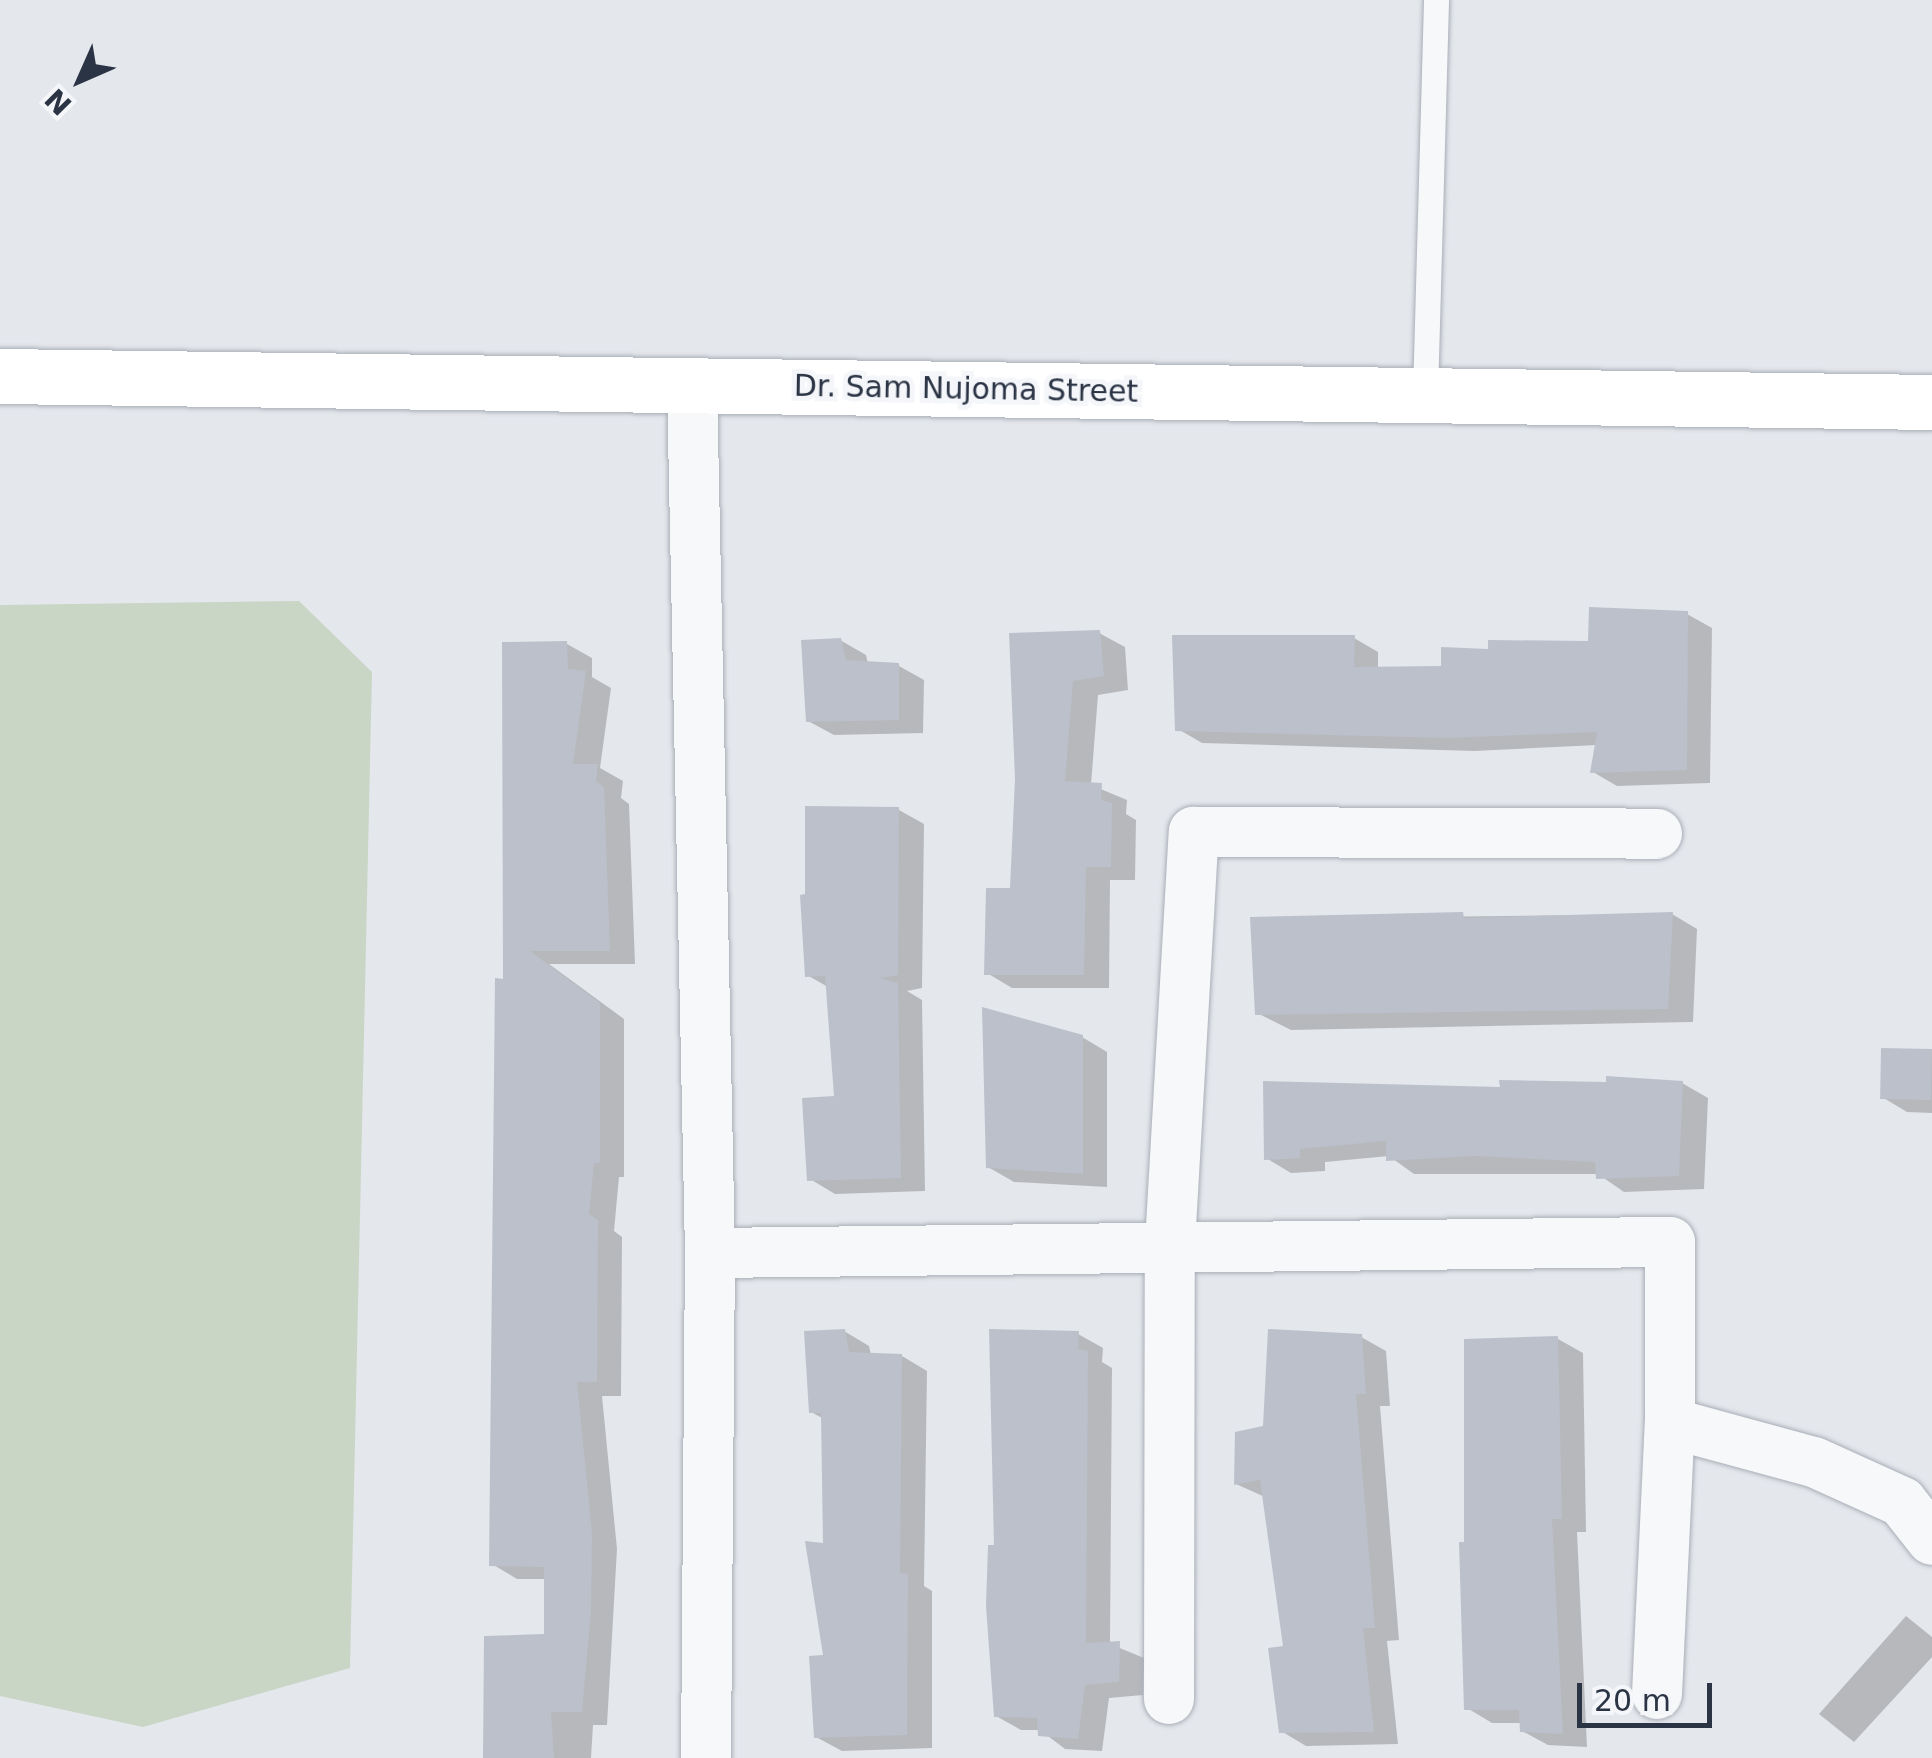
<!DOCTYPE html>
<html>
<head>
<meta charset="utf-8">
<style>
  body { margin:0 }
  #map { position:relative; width:1932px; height:1758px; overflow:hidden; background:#e4e7ec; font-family:"DejaVu Sans",sans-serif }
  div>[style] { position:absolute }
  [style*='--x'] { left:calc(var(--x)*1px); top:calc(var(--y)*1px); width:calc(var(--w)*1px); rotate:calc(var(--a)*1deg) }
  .green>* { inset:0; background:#c9d6c5 }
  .shadow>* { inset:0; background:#0003 }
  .building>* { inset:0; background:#bbc0ca; transform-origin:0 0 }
  .roads { filter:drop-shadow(0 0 2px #a9aeb7) drop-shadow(0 0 2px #a9aeb7) }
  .lane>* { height:25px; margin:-12.5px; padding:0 12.5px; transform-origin:12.5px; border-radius:12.5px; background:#f7f8fa }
  .street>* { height:50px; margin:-25px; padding:0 25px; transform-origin:25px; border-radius:25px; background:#f7f8fa }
  .secondary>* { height:55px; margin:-27.5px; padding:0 27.5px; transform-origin:27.5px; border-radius:27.5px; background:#fff }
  span { translate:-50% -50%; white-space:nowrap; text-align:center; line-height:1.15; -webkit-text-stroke:10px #f4f6f9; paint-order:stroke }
  .street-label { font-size:30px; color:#2b3445 }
  .north { position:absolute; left:30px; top:30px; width:100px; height:100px; -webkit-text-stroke:8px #f4f6f9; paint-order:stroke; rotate:225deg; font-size:28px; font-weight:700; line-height:40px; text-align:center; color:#2b3445 }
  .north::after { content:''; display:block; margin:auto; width:35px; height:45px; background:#2b3445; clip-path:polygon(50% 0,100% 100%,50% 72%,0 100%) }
  .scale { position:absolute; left:1577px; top:1683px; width:135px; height:45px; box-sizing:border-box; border:5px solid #2b3445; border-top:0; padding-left:12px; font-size:30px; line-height:35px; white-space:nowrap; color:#2b3445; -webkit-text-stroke:8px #f4f6f9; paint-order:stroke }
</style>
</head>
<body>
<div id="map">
  <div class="green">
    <i style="clip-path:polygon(299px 601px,372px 672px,350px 1668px,143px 1727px,0 1696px,0 605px)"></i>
  </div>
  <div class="shadow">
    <i style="clip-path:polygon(1687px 614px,1712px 628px,1710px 783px,1617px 786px,1593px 772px,1597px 745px,1474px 751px,1202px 743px,1178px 729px,1354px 638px,1378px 652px,1378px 669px,1444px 668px,1491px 651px,1590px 644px)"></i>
    <i style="clip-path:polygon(1099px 633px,1125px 647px,1128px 690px,1098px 695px,1091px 785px,1127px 800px,1126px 814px,1136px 820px,1135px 880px,1110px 880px,1109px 988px,1012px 988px,987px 973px,1012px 891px,1018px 779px)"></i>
    <i style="clip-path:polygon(840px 640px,866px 655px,868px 664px,899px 666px,924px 680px,923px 733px,834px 735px,808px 721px)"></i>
    <i style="clip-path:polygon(567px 644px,592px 658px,592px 677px,611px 688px,600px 768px,623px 781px,621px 798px,629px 804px,635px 964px,549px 964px,624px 1019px,624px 1177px,619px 1177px,614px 1231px,622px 1237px,621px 1396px,602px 1396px,617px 1549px,607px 1725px,593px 1725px,591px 1758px,486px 1758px,546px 1636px,546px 1579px,517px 1579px,492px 1564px,505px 981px)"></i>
    <i style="clip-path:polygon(899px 810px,924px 824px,922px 988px,907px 991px,922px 1000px,925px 1191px,835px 1194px,810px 1179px,837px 1098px,828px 987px,807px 975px)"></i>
    <i style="clip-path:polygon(1672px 914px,1697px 929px,1693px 1022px,1291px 1030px,1257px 1013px,1253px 919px)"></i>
    <i style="clip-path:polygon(1082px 1037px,1107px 1052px,1107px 1187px,1014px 1182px,988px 1167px)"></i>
    <i style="clip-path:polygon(1932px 1052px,1932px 1113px,1907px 1112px,1882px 1097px)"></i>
    <i style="clip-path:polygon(1682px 1083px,1708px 1098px,1704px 1189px,1624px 1192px,1598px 1174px,1414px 1174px,1389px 1156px,1325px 1162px,1325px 1171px,1291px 1173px,1266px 1158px,1502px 1090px)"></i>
    <i style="clip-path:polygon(844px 1331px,869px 1346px,871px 1355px,902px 1356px,927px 1371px,924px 1586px,932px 1591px,932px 1748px,842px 1751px,816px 1737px,826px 1658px,826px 1546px,824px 1419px,811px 1412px)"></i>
    <i style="clip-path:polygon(1078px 1334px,1103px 1348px,1102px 1362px,1112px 1368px,1110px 1644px,1144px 1658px,1143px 1695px,1109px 1698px,1102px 1751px,1065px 1749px,1040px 1730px,1021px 1730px,996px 1716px,996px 1547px)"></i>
    <i style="clip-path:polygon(1361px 1337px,1386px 1351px,1390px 1406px,1380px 1406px,1399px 1640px,1387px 1641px,1398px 1744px,1306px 1746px,1281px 1731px,1286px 1648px,1265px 1497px,1236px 1484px,1266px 1428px)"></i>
    <i style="clip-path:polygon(1558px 1339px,1583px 1353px,1586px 1532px,1577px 1532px,1587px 1747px,1548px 1745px,1522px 1731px,1522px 1723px,1492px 1723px,1467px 1708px,1466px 1544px)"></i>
    <i style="clip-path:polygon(1906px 1616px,1932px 1637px,1932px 1657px,1854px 1742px,1819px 1714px)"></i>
  </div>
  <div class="building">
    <i style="clip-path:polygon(1589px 607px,1688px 611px,1687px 770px,1590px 773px,1597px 732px,1448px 738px,1175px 731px,1172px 635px,1355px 635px,1354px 667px,1441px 666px,1441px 647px,1488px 649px,1488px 640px,1588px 641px)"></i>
    <i style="clip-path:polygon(1100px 630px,1104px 676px,1073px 681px,1065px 781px,1102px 783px,1101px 800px,1112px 803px,1111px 867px,1086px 867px,1084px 975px,984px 975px,986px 888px,1010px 888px,1015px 779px,1009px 633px)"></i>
    <i style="clip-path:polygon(841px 638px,846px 660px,899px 663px,899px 720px,806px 722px,801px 640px)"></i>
    <i style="clip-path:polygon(567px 641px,568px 669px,586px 671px,573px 764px,598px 764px,596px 781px,604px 787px,610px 951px,530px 951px,600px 1003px,600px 1163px,594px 1163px,589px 1214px,598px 1220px,597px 1382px,577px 1382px,592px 1534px,591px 1612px,582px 1712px,551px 1712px,554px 1758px,483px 1758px,484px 1636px,544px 1634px,544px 1567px,489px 1566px,495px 978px,503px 979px,502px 642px)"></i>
    <i style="clip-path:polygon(805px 806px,899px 807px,898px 975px,880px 978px,898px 983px,901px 1178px,807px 1181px,802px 1098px,834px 1096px,825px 976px,805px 977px,800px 895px,805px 894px)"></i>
    <i style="clip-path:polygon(1463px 912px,1464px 918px,1673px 912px,1668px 1009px,1255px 1015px,1250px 917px)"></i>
    <i style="clip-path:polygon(982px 1007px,1083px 1035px,1083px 1174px,986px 1168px)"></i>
    <i style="left:1881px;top:1048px;width:51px;height:51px;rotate:1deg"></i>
    <i style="clip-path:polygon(1606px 1076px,1683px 1081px,1679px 1176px,1596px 1179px,1595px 1162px,1474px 1156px,1386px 1161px,1386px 1141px,1300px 1149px,1300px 1158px,1264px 1160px,1263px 1081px,1500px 1087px,1499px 1080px,1606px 1082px)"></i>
    <i style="clip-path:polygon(845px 1329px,849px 1352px,902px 1354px,900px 1573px,908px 1574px,907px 1735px,814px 1738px,809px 1656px,823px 1655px,805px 1541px,823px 1543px,821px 1413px,809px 1413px,804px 1331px)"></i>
    <i style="clip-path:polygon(989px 1329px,1079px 1331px,1078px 1349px,1088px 1351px,1086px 1643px,1120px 1641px,1119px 1682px,1085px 1685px,1078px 1739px,1038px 1736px,1037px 1718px,994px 1717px,986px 1606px,988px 1545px,994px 1545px)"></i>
    <i style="clip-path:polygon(1268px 1329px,1362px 1334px,1366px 1394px,1356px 1394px,1375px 1628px,1363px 1628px,1374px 1732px,1279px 1733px,1268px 1648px,1283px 1646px,1260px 1480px,1234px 1485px,1235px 1432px,1263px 1426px)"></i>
    <i style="clip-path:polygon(1558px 1336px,1562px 1519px,1552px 1519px,1563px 1734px,1520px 1732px,1519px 1710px,1464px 1710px,1459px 1542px,1464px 1542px,1464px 1339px)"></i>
  </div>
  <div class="roads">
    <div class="lane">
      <i style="--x:1425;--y:395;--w:395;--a:-88.4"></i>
    </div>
    <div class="street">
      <i style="--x:692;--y:386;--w:867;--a:88.81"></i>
      <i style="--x:710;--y:1253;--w:960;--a:-0.66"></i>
      <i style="--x:1670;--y:1242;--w:181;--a:90"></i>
      <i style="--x:1670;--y:1423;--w:149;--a:15.2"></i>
      <i style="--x:1814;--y:1462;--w:97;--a:24.4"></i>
      <i style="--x:1902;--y:1502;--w:48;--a:51.7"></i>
      <i style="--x:1657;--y:1694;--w:271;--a:-87.3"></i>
      <i style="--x:1169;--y:1699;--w:455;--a:-89.9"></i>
      <i style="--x:1170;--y:1244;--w:413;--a:-86.7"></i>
      <i style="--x:1194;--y:832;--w:463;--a:0.2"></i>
      <i style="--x:706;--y:1758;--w:505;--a:-89.55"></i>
    </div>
    <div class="secondary">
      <i style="--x:0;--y:376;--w:1932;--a:0.77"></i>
    </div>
  </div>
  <div class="street-label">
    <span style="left:966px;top:389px;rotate:1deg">Dr. Sam Nujoma Street</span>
  </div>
  <div class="north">N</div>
  <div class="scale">20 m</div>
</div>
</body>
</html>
